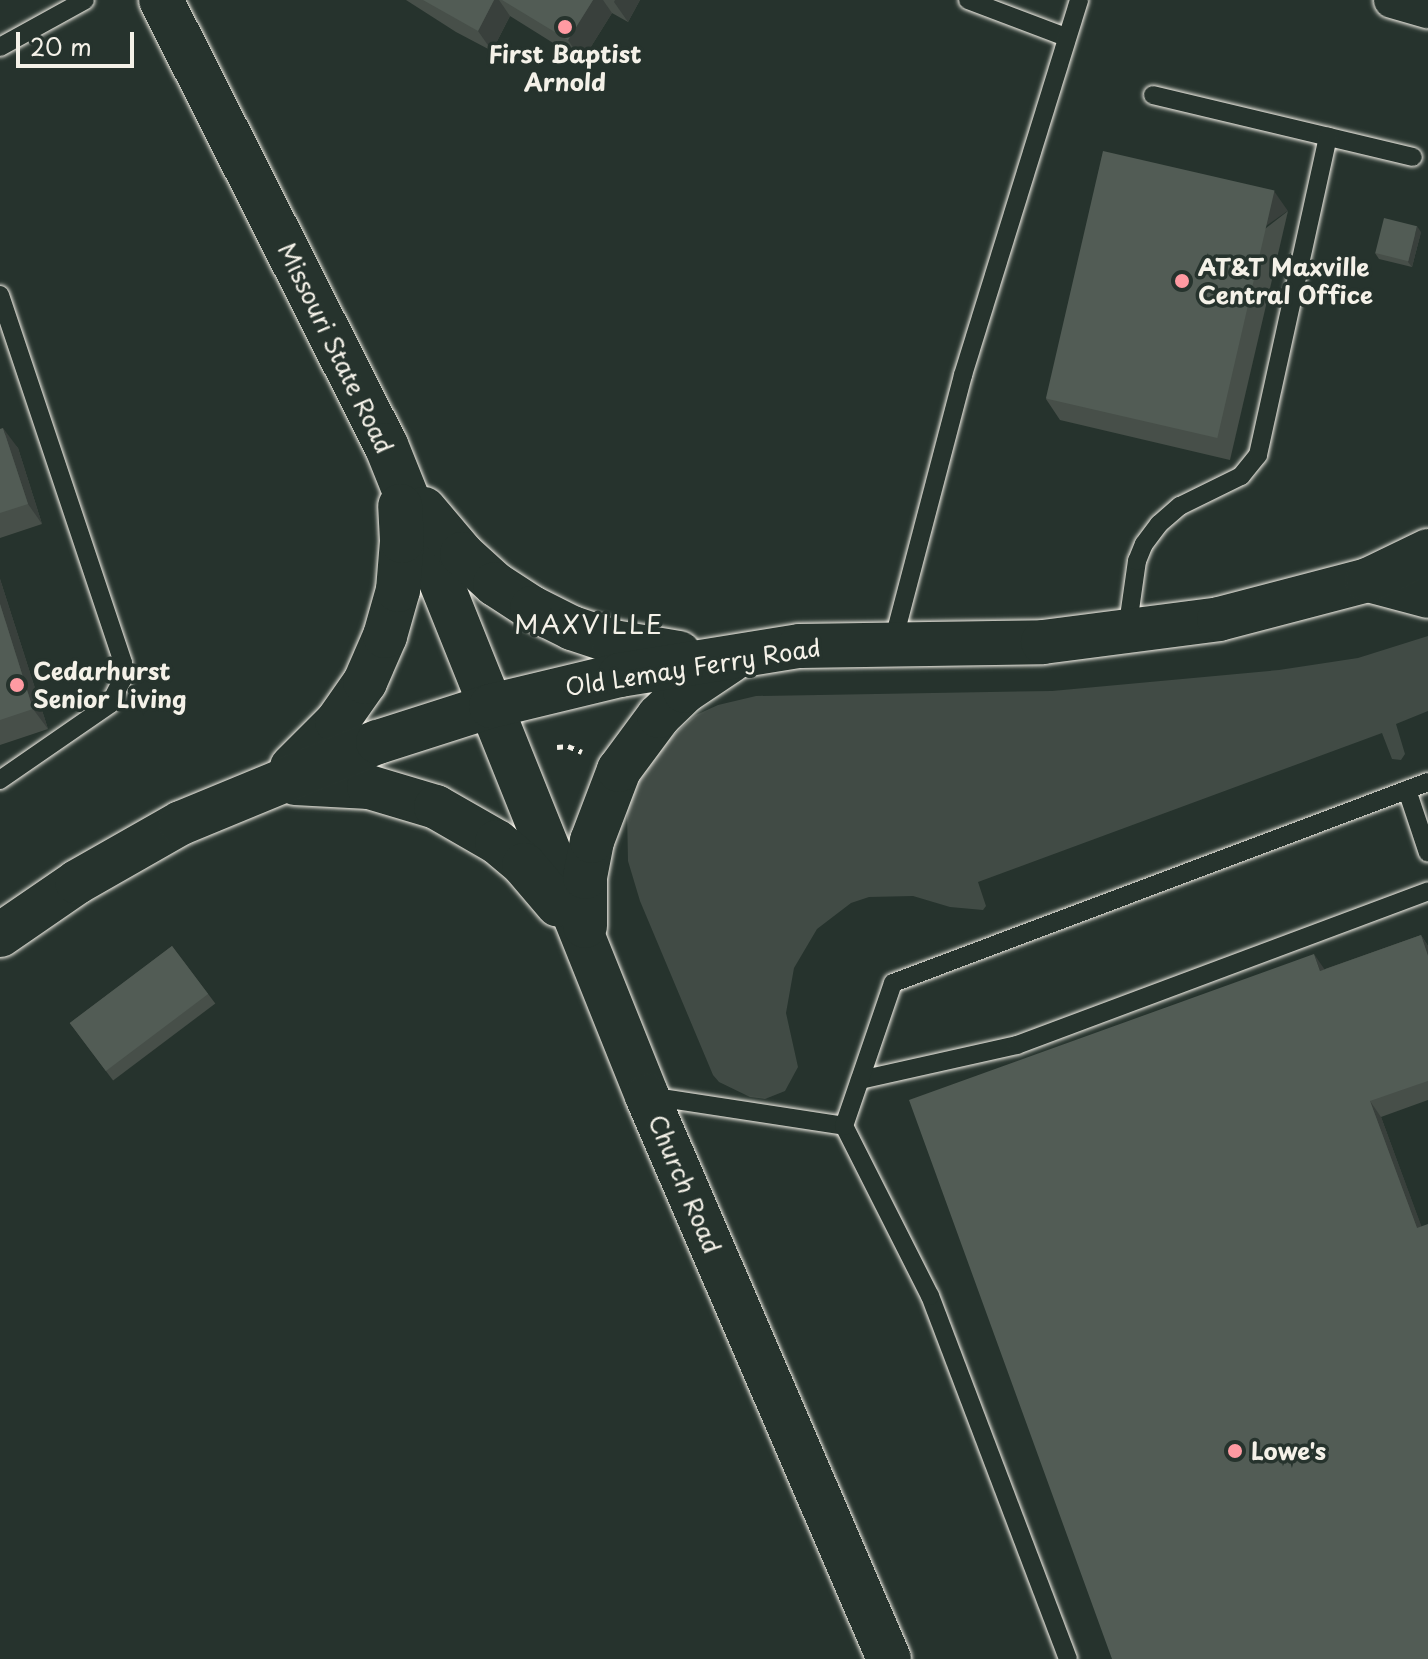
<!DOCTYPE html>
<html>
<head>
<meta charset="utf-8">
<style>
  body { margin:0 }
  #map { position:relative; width:1428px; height:1659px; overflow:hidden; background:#26332d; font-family:"Playpen Sans",sans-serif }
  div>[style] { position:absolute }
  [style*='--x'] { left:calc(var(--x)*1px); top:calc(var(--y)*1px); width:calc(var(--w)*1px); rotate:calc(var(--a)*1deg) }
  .green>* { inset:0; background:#414b45 }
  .path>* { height:5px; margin-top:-2.5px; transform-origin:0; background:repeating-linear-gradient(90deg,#f4f1e8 0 6px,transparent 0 12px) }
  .roads { filter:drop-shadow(0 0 2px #f4f1e8) drop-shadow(0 0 2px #f4f1e8) }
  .lane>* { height:18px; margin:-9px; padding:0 9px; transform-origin:9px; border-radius:9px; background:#26332d }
  .street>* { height:36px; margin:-18px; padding:0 18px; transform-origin:18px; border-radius:18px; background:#26332d }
  .secondary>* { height:44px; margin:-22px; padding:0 22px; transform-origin:22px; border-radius:22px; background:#26332d }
  .wall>* { inset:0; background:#474f49; transform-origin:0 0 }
  .shaded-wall>* { inset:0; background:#39403c; transform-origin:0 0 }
  .building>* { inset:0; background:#525c55; transform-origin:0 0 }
  .dots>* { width:22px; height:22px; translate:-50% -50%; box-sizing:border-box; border:4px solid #26332d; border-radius:50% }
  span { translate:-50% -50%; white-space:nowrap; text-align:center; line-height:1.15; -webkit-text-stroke:7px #26332d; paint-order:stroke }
  .poi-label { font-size:24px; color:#f4f1e8; font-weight:700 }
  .left { translate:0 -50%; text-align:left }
  .street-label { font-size:24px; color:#f4f1e8 }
  .neighbourhood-label { font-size:26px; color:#f4f1e8; letter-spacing:2px }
  .scale { position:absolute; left:16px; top:32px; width:118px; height:36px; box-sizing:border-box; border:4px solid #f4f1e8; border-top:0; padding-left:10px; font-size:24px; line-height:28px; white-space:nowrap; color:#f4f1e8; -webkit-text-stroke:6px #26332d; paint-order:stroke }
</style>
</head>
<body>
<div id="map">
  <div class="green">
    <i style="clip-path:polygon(1428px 636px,1428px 711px,1396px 724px,1405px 754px,1401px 760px,1392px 759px,1382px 733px,978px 882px,986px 906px,983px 910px,950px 907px,913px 896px,869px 897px,851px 903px,817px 929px,794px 968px,786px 1013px,798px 1067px,785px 1091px,765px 1099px,750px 1097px,719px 1082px,713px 1075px,640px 901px,628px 861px,627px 811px,643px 762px,696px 715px,718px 705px,756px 696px,1052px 691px,1279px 670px,1358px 658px)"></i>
  </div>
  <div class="path">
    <i style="--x:557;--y:747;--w:11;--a:-5"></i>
    <i style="--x:568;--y:746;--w:15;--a:23"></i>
  </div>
  <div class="roads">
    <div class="lane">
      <i style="--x:968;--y:0;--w:105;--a:20.7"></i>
      <i style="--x:0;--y:47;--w:97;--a:-28.9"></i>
      <i style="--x:1153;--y:95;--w:267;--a:13.4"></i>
      <i style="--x:0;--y:295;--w:388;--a:71.5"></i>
      <i style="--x:123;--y:663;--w:17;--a:93"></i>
      <i style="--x:122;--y:680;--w:27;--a:117"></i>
      <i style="--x:110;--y:704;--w:134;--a:145.4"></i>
      <i style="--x:1127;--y:631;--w:71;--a:-81.9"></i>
      <i style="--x:1137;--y:561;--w:18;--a:-68"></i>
      <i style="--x:1144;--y:544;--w:25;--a:-53"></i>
      <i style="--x:1159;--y:524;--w:28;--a:-41"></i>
      <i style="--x:1180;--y:506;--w:68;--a:-26.2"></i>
      <i style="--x:1241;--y:476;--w:27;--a:-51"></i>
      <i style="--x:1258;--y:455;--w:326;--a:-77.6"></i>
      <i style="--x:893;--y:642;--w:276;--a:-75.3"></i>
      <i style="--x:963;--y:375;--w:393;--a:-72.8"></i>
      <i style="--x:1407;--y:790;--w:66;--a:71.6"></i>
      <i style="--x:860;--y:1080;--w:161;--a:-12.6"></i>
      <i style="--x:1017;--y:1045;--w:439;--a:-20.5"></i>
      <i style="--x:649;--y:1096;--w:197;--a:8.7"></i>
      <i style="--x:1068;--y:1659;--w:388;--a:-110.8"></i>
      <i style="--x:930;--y:1296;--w:191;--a:-116.8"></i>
      <i style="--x:844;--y:1126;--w:151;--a:-71.1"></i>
      <i style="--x:893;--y:983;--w:572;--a:-20.59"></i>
    </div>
    <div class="street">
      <i style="--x:1392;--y:0;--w:37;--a:16"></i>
    </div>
    <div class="secondary">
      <i style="--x:161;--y:0;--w:499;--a:63.2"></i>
      <i style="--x:386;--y:445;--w:701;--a:68.15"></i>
      <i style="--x:647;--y:1096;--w:613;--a:66.74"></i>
      <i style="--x:424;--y:509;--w:59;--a:49.8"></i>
      <i style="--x:462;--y:554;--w:45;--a:42.3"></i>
      <i style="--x:495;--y:584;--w:44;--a:33"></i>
      <i style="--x:532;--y:608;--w:45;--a:26.6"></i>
      <i style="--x:572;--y:628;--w:44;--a:18.4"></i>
      <i style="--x:614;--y:642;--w:66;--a:9.6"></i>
      <i style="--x:1368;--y:580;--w:62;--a:14.9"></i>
      <i style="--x:292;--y:767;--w:64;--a:-45"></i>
      <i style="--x:337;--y:722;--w:49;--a:-55"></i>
      <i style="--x:365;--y:682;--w:50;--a:-66.5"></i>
      <i style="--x:385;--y:636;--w:48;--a:-74.2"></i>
      <i style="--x:398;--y:590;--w:49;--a:-85.3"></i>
      <i style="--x:402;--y:541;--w:35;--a:-93"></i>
      <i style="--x:295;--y:783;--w:74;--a:3.1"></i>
      <i style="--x:369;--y:787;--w:70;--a:16.6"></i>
      <i style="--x:436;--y:807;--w:70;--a:29.8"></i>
      <i style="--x:497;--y:842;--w:35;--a:40"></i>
      <i style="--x:524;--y:865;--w:52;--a:49.6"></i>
      <i style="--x:585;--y:926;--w:49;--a:-90"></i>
      <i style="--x:585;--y:877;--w:37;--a:-79"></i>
      <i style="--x:592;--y:841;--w:76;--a:-69.2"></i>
      <i style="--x:619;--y:770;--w:67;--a:-53.5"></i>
      <i style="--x:659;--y:716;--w:36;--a:-44"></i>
      <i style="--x:685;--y:691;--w:54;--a:-33.7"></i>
      <i style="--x:0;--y:935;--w:93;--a:-34.5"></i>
      <i style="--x:77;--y:882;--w:120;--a:-29.6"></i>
      <i style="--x:181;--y:823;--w:213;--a:-22.4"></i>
      <i style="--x:378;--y:742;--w:119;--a:-17.7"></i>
      <i style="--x:491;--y:706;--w:133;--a:-13.5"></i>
      <i style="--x:620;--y:675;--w:182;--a:-9.2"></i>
      <i style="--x:800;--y:646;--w:243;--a:-0.9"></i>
      <i style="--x:1043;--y:642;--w:177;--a:-7.4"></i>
      <i style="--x:1219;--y:619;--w:154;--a:-14.7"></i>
      <i style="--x:1368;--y:580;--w:67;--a:-25.8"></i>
    </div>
  </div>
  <div class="wall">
    <i style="clip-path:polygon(406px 0,640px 0,628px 22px,612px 13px,582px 61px,510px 16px,492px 51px,456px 32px)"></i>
    <i style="clip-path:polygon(1288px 211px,1230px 460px,1060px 420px,1046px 399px)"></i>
    <i style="clip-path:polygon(1421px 232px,1412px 267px,1379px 259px,1375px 253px)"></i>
    <i style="clip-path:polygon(0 429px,18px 448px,42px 524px,0 538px)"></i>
    <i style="clip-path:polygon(0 579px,48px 729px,0 745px)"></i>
    <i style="clip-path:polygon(1421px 935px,1428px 946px,1428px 1100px,1381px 1117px,1421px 1226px,1428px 1659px,1325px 969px)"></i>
    <i style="left:172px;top:946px;width:72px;height:128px;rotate:53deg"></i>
  </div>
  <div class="shaded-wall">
    <i style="clip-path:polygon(494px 0,499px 0,510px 16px,492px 51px,478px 31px)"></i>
    <i style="clip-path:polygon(593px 0,603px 0,612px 13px,582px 61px,568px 40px)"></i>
    <i style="clip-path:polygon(615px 0,640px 0,628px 22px,614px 2px)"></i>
    <i style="left:1274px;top:191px;width:24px;height:256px;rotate:55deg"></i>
    <i style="clip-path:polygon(1417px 226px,1421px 232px,1412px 267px,1408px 262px)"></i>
    <i style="clip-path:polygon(3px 428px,18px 448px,42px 524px,28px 504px)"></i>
    <i style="clip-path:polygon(0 579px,48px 729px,33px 709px,0 604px)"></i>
    <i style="clip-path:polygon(1421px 935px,1428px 946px,1428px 956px)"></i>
    <i style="clip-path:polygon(1314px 954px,1325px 970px,1320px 971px)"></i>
    <i style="clip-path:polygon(1370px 1101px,1381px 1117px,1428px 1244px,1417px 1228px)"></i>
  </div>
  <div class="building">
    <i style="clip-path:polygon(423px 0,494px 0,478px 31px)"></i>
    <i style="clip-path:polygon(502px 0,593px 0,568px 40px)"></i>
    <i style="left:1103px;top:151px;width:176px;height:254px;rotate:13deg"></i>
    <i style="left:1384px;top:218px;width:34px;height:36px;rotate:14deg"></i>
    <i style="clip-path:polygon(3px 428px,28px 504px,0 513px,0 429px)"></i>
    <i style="clip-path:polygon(0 604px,33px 709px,0 720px)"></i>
    <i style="clip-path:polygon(1421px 935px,1428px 956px,1428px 1081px,1370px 1101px,1417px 1228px,1428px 1224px,1428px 1659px,1112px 1659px,909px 1100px,1314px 954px,1320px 971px)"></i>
    <i style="left:172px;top:946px;width:60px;height:128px;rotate:53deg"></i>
  </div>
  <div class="dots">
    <i style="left:565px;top:27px;background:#ff9aa2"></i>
    <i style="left:1182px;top:281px;background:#ff9aa2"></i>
    <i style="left:17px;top:685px;background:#ff9aa2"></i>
    <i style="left:1235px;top:1451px;background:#ff9aa2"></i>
  </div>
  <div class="poi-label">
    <span style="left:565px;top:68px">First Baptist<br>Arnold</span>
    <span class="left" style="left:1198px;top:281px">AT&amp;T Maxville<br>Central Office</span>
    <span class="left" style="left:33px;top:685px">Cedarhurst<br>Senior Living</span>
    <span class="left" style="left:1251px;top:1451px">Lowe's</span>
  </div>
  <div class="street-label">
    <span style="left:336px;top:348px;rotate:64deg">Missouri State Road</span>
    <span style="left:693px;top:667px;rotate:-9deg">Old Lemay Ferry Road</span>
    <span style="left:685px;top:1184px;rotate:67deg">Church Road</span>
  </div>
  <div class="neighbourhood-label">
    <span style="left:589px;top:624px">MAXVILLE</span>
  </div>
  <div class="scale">20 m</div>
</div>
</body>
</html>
